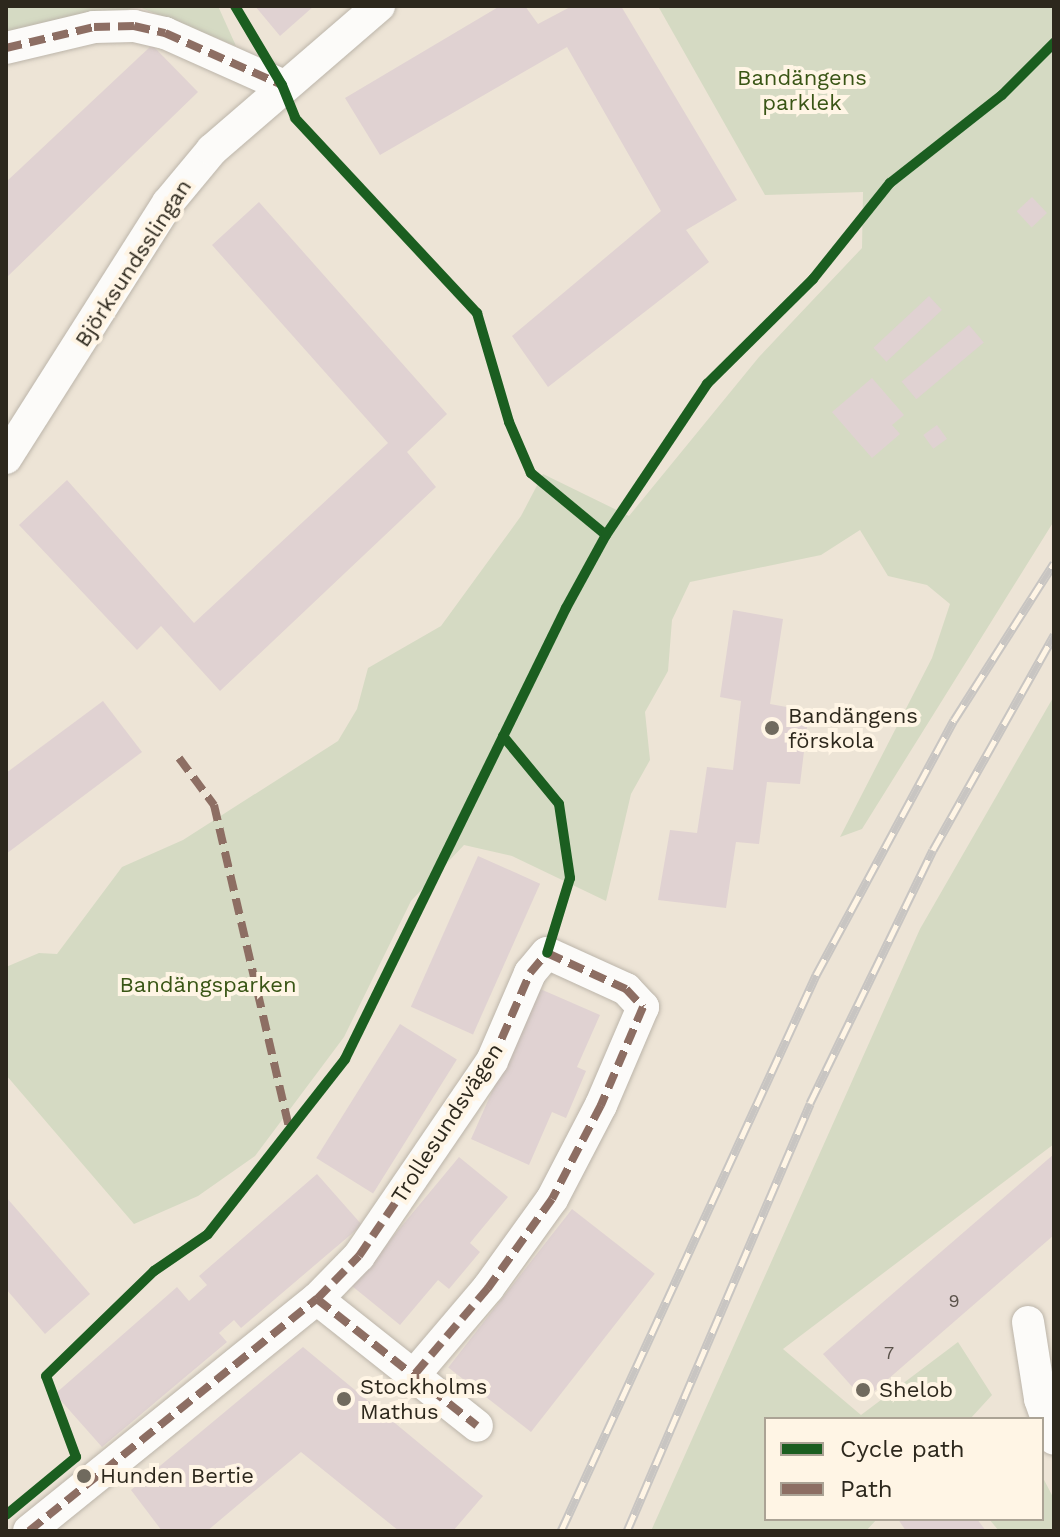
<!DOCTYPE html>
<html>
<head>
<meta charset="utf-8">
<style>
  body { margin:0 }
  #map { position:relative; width:1060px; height:1537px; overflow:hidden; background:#ede4d6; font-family:"Work Sans",sans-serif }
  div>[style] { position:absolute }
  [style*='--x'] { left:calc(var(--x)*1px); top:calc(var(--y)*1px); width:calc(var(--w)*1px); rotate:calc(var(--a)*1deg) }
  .green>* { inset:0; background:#d5dac3 }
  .building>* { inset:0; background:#e0d2d2; transform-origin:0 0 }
  .roads { filter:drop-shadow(0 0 2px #bcb5aa) drop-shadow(0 0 2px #bcb5aa) }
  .street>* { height:32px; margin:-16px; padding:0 16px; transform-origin:16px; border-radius:16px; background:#fcfbf9 }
  .rail>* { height:9px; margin-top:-4.5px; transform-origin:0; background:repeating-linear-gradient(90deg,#fff5e5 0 18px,#c8c5c2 0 36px); box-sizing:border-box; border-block:2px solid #c8c5c2 }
  .quiet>* { height:8px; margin-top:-4px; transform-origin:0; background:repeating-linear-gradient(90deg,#8d6e63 0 16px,transparent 0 24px) }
  .cycleway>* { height:10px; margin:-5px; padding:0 5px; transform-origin:5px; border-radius:5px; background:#1b5e20 }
  .dots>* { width:22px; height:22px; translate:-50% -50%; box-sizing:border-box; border:4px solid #fff5e5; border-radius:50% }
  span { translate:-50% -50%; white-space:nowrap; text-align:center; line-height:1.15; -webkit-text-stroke:8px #fff5e5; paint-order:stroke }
  .number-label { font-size:18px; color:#5a524a }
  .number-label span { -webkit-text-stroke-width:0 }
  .park-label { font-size:22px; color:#395515 }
  .street-label { font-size:22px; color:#2d281d }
  .poi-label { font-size:22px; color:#2d281d }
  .left { translate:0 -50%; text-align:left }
  .frame { position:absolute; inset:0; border:8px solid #2d281d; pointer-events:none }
  .legend { position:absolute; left:764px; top:1417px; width:280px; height:104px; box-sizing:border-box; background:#fff5e5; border:2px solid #aba395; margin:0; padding:10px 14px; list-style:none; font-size:24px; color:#2d281d }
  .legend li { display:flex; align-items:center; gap:16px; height:40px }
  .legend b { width:40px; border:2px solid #aba395 }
</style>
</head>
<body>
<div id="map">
  <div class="green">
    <i style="clip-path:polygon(6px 6px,218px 6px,236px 46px,139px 7px,6px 35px)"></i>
    <i style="clip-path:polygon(658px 6px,1054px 6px,1054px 521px,862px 829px,840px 837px,932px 658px,950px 604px,927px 585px,888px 576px,860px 530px,821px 555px,690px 582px,672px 620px,668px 671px,645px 712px,650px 760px,631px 794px,606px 901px,512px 856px,464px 845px,411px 901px,344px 1037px,255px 1156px,198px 1196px,134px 1224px,6px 1075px,6px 967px,39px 953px,57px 954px,122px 867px,183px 840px,338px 741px,357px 709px,368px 668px,441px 626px,521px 516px,543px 474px,629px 516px,759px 357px,862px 248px,863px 192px,765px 195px)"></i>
    <i style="clip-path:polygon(1054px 696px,1054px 1144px,783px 1349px,861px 1415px,958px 1342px,992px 1395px,970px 1419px,766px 1419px,766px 1519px,877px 1519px,866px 1531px,651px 1531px,920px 929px)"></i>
    <i style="clip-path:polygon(1042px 1476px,1054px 1499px,1054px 1531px,999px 1531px,989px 1519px,1042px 1519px)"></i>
  </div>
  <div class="building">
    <i style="clip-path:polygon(255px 6px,314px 6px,280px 36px)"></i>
    <i style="clip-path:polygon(500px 6px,525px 6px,538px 24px,572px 6px,621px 6px,737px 200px,686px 230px,709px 262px,548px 387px,512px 336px,661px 211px,567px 47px,380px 155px,345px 98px)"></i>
    <i style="clip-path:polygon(152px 45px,198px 92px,6px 278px,6px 182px)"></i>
    <i style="left:1032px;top:197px;width:22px;height:21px;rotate:47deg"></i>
    <i style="clip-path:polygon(259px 202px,447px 414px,407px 452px,436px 487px,220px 691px,161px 626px,137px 650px,19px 525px,67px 480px,194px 623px,388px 443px,212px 245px)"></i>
    <i style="left:929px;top:296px;width:19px;height:76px;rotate:47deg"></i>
    <i style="left:969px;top:325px;width:23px;height:88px;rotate:50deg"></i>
    <i style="clip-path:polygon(872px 378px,904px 415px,892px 425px,900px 434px,872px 458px,832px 412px)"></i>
    <i style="left:937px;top:425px;width:17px;height:17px;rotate:54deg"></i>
    <i style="clip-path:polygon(733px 610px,783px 619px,770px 704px,809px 711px,800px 784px,767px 782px,759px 844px,736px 842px,726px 908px,658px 900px,670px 830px,697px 833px,707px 767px,733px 770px,741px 701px,720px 697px)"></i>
    <i style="clip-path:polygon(103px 701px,142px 752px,6px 854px,6px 773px)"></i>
    <i style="left:478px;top:856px;width:68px;height:165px;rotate:24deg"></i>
    <i style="clip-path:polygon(538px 988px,600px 1015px,577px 1067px,586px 1071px,566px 1118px,552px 1112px,529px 1165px,471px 1139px)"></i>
    <i style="left:400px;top:1024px;width:67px;height:158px;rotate:32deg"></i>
    <i style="clip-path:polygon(1054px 1154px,1054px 1235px,864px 1400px,823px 1354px)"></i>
    <i style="clip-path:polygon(459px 1157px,508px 1197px,470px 1243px,480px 1252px,449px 1289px,438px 1280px,400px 1325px,352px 1286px)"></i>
    <i style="clip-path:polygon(317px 1174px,362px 1225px,241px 1328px,234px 1320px,219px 1333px,227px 1342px,102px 1447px,55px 1394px,177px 1287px,189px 1301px,207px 1285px,199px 1276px)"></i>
    <i style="clip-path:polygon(6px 1197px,90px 1294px,45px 1334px,6px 1289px)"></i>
    <i style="left:572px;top:1209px;width:105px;height:201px;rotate:38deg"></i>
    <i style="clip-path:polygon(303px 1347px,483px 1496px,453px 1531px,399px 1531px,301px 1452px,207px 1531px,162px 1531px,131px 1490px)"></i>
    <i style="clip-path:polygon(898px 1519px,977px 1519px,986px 1531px,906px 1531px)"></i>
  </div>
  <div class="roads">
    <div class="street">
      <i style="--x:6;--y:48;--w:90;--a:-13.4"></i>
      <i style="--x:94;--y:27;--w:40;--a:-1.4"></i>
      <i style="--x:134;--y:26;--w:32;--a:13"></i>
      <i style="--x:165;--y:33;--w:128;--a:24"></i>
      <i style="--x:6;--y:458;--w:302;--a:-57.6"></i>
      <i style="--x:168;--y:203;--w:69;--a:-50.3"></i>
      <i style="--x:212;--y:150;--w:221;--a:-40.8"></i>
      <i style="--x:317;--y:1299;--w:60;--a:-45.7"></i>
      <i style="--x:359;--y:1256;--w:236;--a:-55.7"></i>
      <i style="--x:492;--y:1061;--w:96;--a:-66.6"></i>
      <i style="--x:530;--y:973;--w:26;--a:-50"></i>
      <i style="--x:547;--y:953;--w:87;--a:24.5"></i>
      <i style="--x:626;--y:989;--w:25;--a:47"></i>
      <i style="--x:643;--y:1007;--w:107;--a:113.2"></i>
      <i style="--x:601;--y:1105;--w:106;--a:117.5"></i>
      <i style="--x:552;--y:1199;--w:110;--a:125.7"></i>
      <i style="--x:488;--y:1288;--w:116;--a:130.4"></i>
      <i style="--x:1028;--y:1322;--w:78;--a:81.1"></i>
      <i style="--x:1040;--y:1399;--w:42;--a:70.7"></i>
      <i style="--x:29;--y:1531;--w:370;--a:-38.9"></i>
      <i style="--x:317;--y:1299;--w:204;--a:38.4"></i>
    </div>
  </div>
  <div class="rail">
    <i style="--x:561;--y:1531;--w:612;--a:-65.36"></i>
    <i style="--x:816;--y:975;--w:290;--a:-61.6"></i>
    <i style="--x:954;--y:720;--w:186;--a:-57.5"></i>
    <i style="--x:627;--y:1531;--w:465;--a:-66.8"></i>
    <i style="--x:810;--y:1103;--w:281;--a:-64.1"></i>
    <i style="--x:933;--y:850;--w:247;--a:-60.6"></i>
  </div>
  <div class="quiet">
    <i style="--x:6;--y:48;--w:90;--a:-13.4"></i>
    <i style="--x:94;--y:27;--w:40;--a:-1.4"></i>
    <i style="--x:134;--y:26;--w:32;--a:13"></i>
    <i style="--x:165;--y:33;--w:126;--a:23.9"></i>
    <i style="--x:179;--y:758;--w:59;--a:53.3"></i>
    <i style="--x:214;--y:805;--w:336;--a:76.9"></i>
    <i style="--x:317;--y:1299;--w:60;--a:-45.7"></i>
    <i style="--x:359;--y:1256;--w:236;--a:-55.7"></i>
    <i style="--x:492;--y:1061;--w:96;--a:-66.6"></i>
    <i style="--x:530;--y:973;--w:26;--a:-50"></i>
    <i style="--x:547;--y:953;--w:87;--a:24.5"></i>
    <i style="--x:626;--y:989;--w:25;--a:47"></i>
    <i style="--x:643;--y:1007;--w:107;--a:113.2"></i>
    <i style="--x:601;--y:1105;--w:106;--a:117.5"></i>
    <i style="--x:552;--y:1199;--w:110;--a:125.7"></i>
    <i style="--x:488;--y:1288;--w:116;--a:130.4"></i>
    <i style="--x:29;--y:1531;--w:370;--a:-38.9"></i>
    <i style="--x:317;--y:1299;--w:204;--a:38.4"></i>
  </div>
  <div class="cycleway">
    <i style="--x:235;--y:6;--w:92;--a:59.3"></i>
    <i style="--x:282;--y:85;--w:35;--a:68"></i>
    <i style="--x:295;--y:118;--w:267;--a:47"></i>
    <i style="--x:477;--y:313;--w:114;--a:73.6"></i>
    <i style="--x:509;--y:422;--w:56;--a:66.7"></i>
    <i style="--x:531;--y:473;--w:97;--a:39.6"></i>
    <i style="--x:503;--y:736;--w:88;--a:50.5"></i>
    <i style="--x:559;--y:804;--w:75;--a:81.5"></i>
    <i style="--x:570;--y:878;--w:78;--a:107"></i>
    <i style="--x:6;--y:1515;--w:91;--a:-39.6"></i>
    <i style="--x:76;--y:1457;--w:86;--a:-110.3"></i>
    <i style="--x:46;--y:1376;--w:151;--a:-44.2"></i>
    <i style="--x:154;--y:1271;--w:65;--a:-34.4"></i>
    <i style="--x:208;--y:1234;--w:222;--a:-51.9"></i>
    <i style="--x:345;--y:1059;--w:502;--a:-63.89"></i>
    <i style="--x:566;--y:608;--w:83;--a:-61.3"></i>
    <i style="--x:606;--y:535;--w:182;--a:-56.2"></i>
    <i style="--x:707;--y:384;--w:149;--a:-44.7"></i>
    <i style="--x:813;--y:279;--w:123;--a:-51.3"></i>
    <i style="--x:890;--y:183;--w:142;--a:-38.2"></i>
    <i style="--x:1002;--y:95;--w:74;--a:-45"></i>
  </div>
  <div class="dots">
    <i style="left:772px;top:728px;background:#706a5e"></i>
    <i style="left:863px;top:1390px;background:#706a5e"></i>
    <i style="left:344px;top:1399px;background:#706a5e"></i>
    <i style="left:84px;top:1476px;background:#706a5e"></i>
  </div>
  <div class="number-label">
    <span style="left:954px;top:1301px">9</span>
    <span style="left:889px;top:1353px">7</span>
  </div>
  <div class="park-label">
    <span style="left:802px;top:90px">Bandängens<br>parklek</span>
    <span style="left:208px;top:985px">Bandängsparken</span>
  </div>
  <div class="street-label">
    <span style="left:133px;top:263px;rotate:-57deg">Björksundsslingan</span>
    <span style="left:447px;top:1123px;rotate:-57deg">Trollesundsvägen</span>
  </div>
  <div class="poi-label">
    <span class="left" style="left:788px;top:728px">Bandängens<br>förskola</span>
    <span class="left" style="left:360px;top:1399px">Stockholms<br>Mathus</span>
    <span class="left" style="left:879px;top:1390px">Shelob</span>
    <span class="left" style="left:100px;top:1476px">Hunden Bertie</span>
  </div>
  <div class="frame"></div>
  <ul class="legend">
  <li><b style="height:10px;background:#1b5e20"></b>Cycle path</li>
  <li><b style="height:10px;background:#8d6e63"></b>Path</li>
  </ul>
</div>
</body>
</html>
